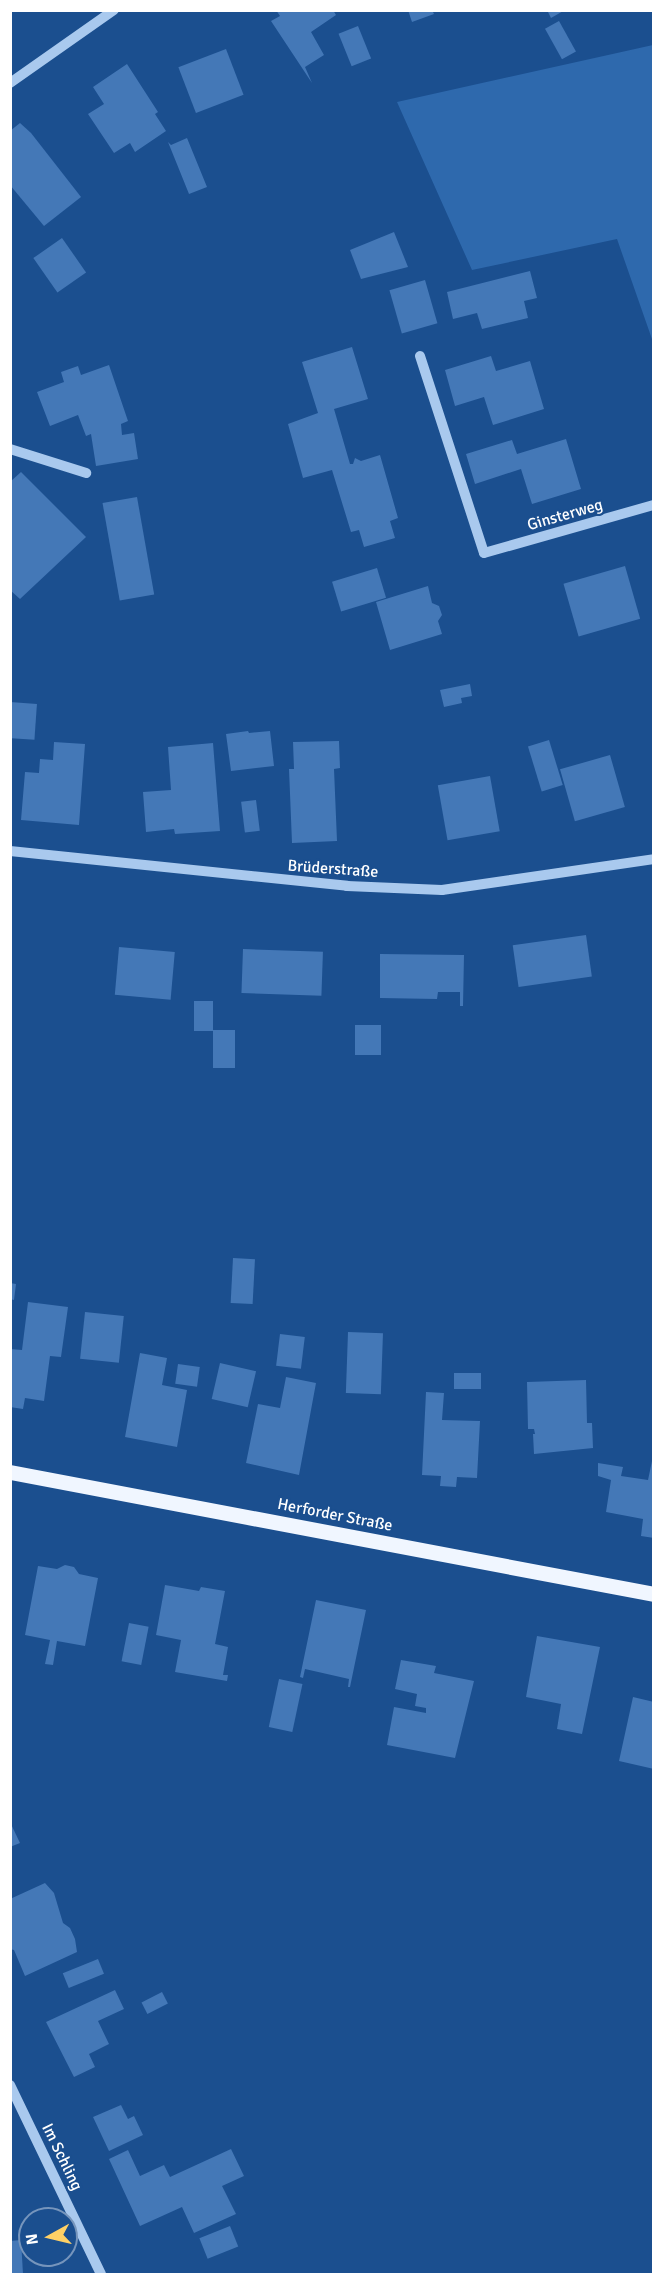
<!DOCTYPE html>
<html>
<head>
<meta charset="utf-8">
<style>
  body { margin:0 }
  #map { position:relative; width:664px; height:2285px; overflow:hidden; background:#1b4f8f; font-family:Signika,sans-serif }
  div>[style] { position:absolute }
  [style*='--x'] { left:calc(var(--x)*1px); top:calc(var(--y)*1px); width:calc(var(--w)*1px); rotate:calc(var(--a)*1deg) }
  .green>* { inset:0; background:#2e69ad }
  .building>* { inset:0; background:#4478b7; transform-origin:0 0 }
  .minor>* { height:10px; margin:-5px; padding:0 5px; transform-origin:5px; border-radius:5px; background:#a9c9ee }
  .major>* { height:15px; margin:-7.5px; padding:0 7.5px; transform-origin:7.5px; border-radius:7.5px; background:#f0f6ff }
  span { translate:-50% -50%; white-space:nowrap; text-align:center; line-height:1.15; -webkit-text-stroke:4.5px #1b4f8f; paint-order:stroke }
  .street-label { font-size:16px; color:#fff }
  .frame { position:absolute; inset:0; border:12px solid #fff; pointer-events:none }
  .north { position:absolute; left:18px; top:2207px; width:60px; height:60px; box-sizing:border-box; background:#1b4f8f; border:2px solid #7695bc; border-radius:50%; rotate:262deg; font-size:16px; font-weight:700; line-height:24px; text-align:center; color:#fff }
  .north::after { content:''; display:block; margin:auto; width:21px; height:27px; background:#ffd166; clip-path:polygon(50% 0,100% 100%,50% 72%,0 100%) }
</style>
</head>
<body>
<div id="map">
  <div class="green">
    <i style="clip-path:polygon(653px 45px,654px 45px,653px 342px,617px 239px,472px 270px,397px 102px)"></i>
  </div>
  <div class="building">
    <i style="clip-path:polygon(276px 10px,333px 10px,336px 15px,311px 32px,324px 55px,305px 67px,312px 83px,271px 21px,280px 16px)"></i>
    <i style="clip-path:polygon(408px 10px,432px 10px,434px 14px,412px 22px)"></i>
    <i style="clip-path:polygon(547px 10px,565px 10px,551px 18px)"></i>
    <i style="left:559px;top:21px;width:35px;height:16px;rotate:61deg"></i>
    <i style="left:358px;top:26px;width:35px;height:21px;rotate:68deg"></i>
    <i style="left:226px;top:49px;width:49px;height:51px;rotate:69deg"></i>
    <i style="clip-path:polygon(127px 64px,158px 112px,155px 114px,166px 131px,135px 152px,130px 143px,114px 153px,88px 114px,104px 104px,93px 87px)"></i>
    <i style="clip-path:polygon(20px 123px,31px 133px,81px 197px,44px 226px,10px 185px,10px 131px)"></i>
    <i style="clip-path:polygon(187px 138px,207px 187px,189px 194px,168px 142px,171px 145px)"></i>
    <i style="clip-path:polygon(394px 232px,408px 267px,361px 279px,350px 250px)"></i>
    <i style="left:62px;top:238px;width:42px;height:35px;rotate:55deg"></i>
    <i style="clip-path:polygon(530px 271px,537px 298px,524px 301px,528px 318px,482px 329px,477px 313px,453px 319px,447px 292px)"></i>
    <i style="left:425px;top:280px;width:45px;height:37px;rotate:74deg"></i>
    <i style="clip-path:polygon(352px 347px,368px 399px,334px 409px,350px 464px,353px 464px,355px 458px,361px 461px,380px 455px,398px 518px,390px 521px,395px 538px,364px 547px,359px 530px,351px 532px,332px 470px,303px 478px,288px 424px,318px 413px,302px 362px)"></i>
    <i style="clip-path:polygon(491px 356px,496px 371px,530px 361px,544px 409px,493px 425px,484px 397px,455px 406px,445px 370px)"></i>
    <i style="clip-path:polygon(109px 365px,128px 421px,121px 424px,122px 435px,134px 433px,138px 459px,96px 466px,91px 434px,86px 436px,78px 415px,50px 426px,37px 392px,64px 382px,61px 372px,78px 366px,81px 375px)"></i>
    <i style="clip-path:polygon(566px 439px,581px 489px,532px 504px,521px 469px,475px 484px,466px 454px,512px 440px,517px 454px)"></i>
    <i style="clip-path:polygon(21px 472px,86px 537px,20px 599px,10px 590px,10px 482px)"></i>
    <i style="left:137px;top:497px;width:99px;height:35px;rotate:80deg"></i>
    <i style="left:625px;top:566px;width:55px;height:64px;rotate:74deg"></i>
    <i style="left:377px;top:568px;width:31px;height:47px;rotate:73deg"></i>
    <i style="clip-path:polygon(428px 586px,432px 603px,439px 606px,442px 615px,438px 621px,442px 634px,390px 650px,376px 602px)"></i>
    <i style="clip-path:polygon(470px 684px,472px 696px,461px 698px,462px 703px,444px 707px,440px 690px)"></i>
    <i style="left:10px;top:702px;width:27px;height:36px;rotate:4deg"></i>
    <i style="clip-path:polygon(248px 731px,249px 733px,270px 731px,274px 766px,231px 771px,226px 734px)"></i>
    <i style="left:549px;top:740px;width:47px;height:22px;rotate:73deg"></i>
    <i style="clip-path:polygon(339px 741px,340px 768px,334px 769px,337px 841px,292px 843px,289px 769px,294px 769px,293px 742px)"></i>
    <i style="clip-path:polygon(54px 742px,85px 744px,79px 825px,21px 820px,25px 772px,39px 773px,40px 759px,53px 760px)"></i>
    <i style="clip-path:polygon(213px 743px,220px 831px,175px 834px,174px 829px,146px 832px,143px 792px,171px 790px,168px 747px)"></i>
    <i style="left:610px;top:755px;width:54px;height:52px;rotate:74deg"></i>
    <i style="left:490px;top:776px;width:56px;height:53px;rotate:80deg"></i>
    <i style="left:256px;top:800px;width:31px;height:15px;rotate:83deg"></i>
    <i style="left:586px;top:935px;width:42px;height:74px;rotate:82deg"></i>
    <i style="left:119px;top:947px;width:56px;height:48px;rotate:5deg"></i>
    <i style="left:243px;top:949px;width:80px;height:44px;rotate:2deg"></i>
    <i style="clip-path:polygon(380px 954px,464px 955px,463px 1006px,460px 1006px,460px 992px,438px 992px,437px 999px,380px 998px)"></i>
    <i style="left:194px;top:1001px;width:19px;height:30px"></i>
    <i style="left:355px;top:1025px;width:26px;height:30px"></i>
    <i style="left:213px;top:1030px;width:22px;height:38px"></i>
    <i style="left:233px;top:1258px;width:22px;height:45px;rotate:3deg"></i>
    <i style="clip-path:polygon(10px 1283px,16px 1284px,14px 1300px,10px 1299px)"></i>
    <i style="clip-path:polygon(28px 1302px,68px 1307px,61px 1357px,50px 1356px,44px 1401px,25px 1398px,23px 1409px,10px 1407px,10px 1349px,22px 1350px)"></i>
    <i style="left:85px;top:1312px;width:39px;height:47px;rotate:6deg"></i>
    <i style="left:348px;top:1332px;width:35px;height:61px;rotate:2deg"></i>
    <i style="left:280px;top:1334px;width:25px;height:32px;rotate:7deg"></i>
    <i style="clip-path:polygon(140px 1353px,167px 1358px,162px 1385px,187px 1390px,177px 1447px,125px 1437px)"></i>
    <i style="left:220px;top:1363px;width:37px;height:37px;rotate:13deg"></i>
    <i style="left:178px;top:1364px;width:22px;height:20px;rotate:8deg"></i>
    <i style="left:454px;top:1373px;width:27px;height:16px"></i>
    <i style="clip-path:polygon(286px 1377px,316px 1383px,299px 1475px,246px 1463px,258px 1404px,280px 1408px)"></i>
    <i style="clip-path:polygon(586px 1380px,587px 1423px,592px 1423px,593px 1448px,534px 1454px,533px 1434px,535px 1434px,534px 1429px,528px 1429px,527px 1382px)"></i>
    <i style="clip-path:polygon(426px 1392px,444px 1393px,442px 1420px,480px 1421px,477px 1478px,457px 1477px,456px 1487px,440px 1486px,441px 1476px,422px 1475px)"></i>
    <i style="clip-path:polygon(652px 1461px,654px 1461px,654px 1538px,641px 1536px,643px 1519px,606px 1512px,611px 1480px,598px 1476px,598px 1463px,623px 1467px,621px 1476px,648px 1480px)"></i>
    <i style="clip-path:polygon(65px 1565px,74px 1567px,79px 1574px,98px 1578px,85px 1646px,57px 1641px,53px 1665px,45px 1664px,50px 1640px,25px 1635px,38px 1566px,57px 1569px)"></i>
    <i style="clip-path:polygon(165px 1585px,199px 1591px,201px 1587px,225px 1591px,215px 1644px,228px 1647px,223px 1675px,228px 1675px,227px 1681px,175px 1672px,181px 1640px,156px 1635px)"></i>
    <i style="clip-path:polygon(316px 1600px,366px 1610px,350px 1687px,348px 1687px,349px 1679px,305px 1669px,303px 1678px,300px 1677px)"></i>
    <i style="left:129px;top:1623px;width:20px;height:39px;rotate:11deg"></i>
    <i style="clip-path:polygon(537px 1636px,600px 1647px,582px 1734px,557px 1729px,561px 1704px,526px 1697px)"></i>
    <i style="clip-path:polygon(401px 1660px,436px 1666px,434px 1673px,474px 1681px,455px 1758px,387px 1745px,394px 1707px,426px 1713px,426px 1708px,415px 1706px,417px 1694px,395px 1689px)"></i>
    <i style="left:279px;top:1679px;width:24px;height:49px;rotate:12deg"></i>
    <i style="clip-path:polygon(633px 1697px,654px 1702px,654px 1769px,619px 1761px)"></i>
    <i style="clip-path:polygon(10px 1822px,20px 1843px,10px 1847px)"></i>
    <i style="clip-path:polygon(45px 1883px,54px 1893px,63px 1923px,70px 1928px,75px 1939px,77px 1952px,25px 1976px,14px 1950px,10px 1949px,10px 1899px)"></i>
    <i style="left:98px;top:1959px;width:16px;height:38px;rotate:68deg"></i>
    <i style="clip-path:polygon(115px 1990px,124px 2009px,98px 2021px,109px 2044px,89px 2054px,95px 2067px,74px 2077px,46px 2022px)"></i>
    <i style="left:162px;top:1992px;width:13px;height:23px;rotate:63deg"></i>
    <i style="clip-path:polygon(121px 2105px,128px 2119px,134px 2116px,143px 2135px,109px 2151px,93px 2117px)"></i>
    <i style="clip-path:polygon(231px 2149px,244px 2176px,222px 2186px,236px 2214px,194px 2233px,182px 2207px,140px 2226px,109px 2159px,128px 2150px,140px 2176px,164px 2165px,170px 2177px)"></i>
    <i style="left:230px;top:2226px;width:22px;height:33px;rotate:68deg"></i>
    <i style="clip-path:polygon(21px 2240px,23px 2274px,10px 2274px,10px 2241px)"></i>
  </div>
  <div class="minor">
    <i style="--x:10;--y:83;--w:127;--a:-35.1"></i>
    <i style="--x:420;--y:356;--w:207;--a:72"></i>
    <i style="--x:484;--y:553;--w:177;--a:-15.8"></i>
    <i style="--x:10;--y:449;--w:80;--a:17.5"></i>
    <i style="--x:10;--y:851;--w:339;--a:5.9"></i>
    <i style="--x:347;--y:886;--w:95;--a:2.4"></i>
    <i style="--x:442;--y:890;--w:214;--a:-8.3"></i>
    <i style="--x:10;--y:2085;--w:210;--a:64.3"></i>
  </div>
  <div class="major">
    <i style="--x:10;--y:1472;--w:655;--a:10.73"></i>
  </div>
  <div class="street-label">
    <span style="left:565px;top:515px;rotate:-16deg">Ginsterweg</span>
    <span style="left:333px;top:869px;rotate:4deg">Brüderstraße</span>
    <span style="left:335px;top:1515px;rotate:11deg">Herforder Straße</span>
    <span style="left:62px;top:2157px;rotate:64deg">Im Schling</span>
  </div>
  <div class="frame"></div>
  <div class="north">N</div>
</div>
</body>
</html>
